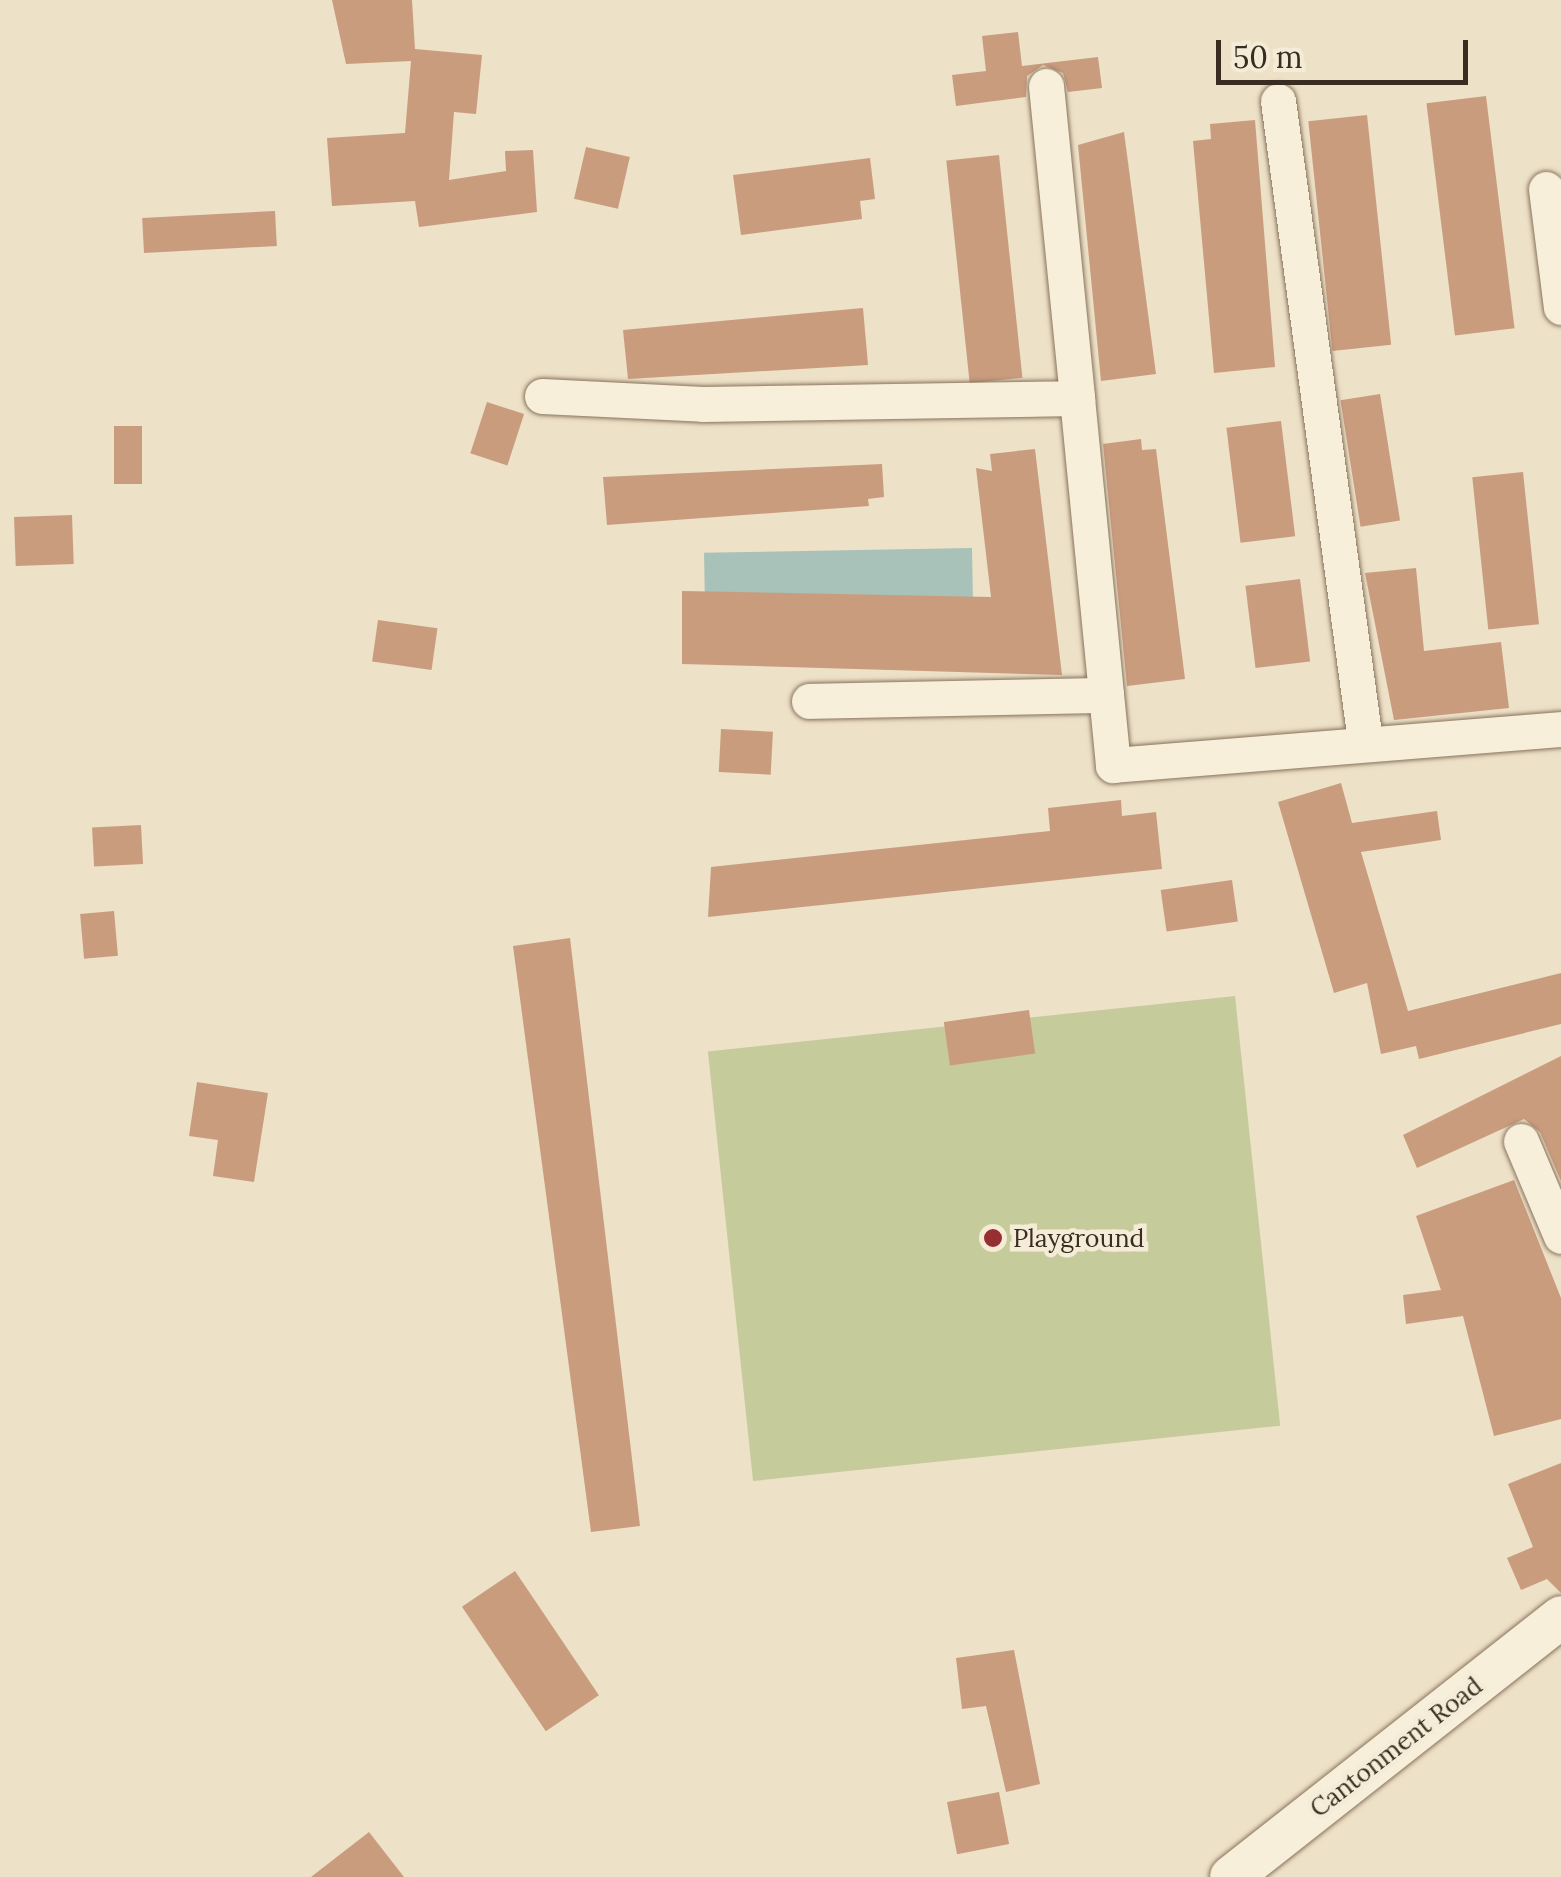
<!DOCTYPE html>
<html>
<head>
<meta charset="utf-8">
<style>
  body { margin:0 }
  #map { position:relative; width:1561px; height:1877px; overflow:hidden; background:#ede1c7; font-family:Lora,serif }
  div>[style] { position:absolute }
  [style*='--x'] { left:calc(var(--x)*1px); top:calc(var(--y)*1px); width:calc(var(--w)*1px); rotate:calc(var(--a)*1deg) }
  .green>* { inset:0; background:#c6cb9b; transform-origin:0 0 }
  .water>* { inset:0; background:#a8c1b9; transform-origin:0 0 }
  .building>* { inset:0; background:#ca9c7e; transform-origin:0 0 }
  .roads { filter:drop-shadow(0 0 2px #88735d) drop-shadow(0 0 2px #88735d) }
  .minor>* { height:35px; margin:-17.5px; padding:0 17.5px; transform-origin:17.5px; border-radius:17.5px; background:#f8efda }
  .tertiary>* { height:42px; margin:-21px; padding:0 21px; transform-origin:21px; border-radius:21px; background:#f8efda }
  .dots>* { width:28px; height:28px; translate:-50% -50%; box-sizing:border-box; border:5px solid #f5ecd7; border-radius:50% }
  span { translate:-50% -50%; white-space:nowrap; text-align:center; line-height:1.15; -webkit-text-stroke:9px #f5ecd7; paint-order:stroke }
  .poi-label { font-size:25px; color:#392c20 }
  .left { translate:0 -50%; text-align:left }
  .street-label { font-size:25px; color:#392c20 }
  .scale { position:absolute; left:1216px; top:40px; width:252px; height:45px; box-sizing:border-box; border:5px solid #392c20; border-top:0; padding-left:12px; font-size:30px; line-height:35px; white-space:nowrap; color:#392c20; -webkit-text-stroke:8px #f5ecd7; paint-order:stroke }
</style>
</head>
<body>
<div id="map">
  <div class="green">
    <i style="left:1235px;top:996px;width:432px;height:530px;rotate:84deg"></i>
  </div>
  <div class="water">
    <i style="left:972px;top:548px;width:93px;height:268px;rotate:89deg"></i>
  </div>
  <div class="building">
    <i style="clip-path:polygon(332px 0,412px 0,415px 49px,482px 55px,476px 114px,454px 112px,449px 180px,506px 171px,505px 151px,533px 150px,537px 212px,419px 227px,415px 201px,332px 206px,327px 138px,405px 133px,411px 61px,346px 64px)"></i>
    <i style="clip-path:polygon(1018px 32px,1022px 66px,1098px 57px,1102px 88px,1068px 92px,1063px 73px,1043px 65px,1027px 76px,1026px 97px,956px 106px,952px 75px,986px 71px,982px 36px)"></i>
    <i style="left:1486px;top:96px;width:234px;height:60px;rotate:83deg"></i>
    <i style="left:1367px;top:115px;width:231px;height:59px;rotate:84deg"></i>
    <i style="clip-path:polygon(1255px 120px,1275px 367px,1214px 373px,1193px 141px,1211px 139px,1210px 124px)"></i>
    <i style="clip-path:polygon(1124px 132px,1156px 374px,1101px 381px,1078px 145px)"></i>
    <i style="left:586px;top:147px;width:45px;height:53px;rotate:13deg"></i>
    <i style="left:999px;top:155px;width:224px;height:53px;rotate:84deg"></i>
    <i style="clip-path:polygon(870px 158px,875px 199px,860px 201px,862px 219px,741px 235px,733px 175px)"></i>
    <i style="left:275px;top:211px;width:35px;height:133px;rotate:87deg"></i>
    <i style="clip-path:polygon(863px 308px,868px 365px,628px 379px,623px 330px)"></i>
    <i style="left:1380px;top:394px;width:128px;height:40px;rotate:81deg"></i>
    <i style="left:487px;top:402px;width:39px;height:54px;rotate:18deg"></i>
    <i style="left:1281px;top:421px;width:116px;height:55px;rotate:83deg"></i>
    <i style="left:114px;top:426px;width:28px;height:58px"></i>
    <i style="clip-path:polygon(1141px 439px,1142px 450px,1156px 449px,1185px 679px,1127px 686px,1103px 444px)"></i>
    <i style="clip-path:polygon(1035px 449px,1062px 675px,682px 664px,682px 591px,991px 597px,976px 468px,992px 471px,990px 454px)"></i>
    <i style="clip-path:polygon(882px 464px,884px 497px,868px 499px,869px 506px,607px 525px,603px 477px)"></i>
    <i style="left:1523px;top:472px;width:153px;height:51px;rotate:84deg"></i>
    <i style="left:72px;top:515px;width:49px;height:58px;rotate:88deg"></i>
    <i style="clip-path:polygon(1416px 568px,1424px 651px,1501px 642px,1509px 708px,1394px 720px,1365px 573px)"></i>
    <i style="left:1300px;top:579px;width:83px;height:55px;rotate:83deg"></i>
    <i style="left:378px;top:620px;width:60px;height:42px;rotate:8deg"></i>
    <i style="left:721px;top:729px;width:52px;height:43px;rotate:3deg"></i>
    <i style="clip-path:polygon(1341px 783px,1352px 823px,1437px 811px,1441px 840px,1361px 852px,1408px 1011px,1561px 973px,1561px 1024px,1419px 1059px,1416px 1046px,1381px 1054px,1367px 983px,1334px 993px,1278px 802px)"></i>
    <i style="clip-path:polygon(1121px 800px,1122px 816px,1156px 812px,1162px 869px,708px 917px,711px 867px,1050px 831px,1048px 808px)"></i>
    <i style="left:141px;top:825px;width:39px;height:49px;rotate:87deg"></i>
    <i style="left:1232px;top:880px;width:42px;height:72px;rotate:82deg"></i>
    <i style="left:114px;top:911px;width:45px;height:34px;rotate:85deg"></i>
    <i style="clip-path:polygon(570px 938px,640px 1526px,591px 1532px,513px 946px)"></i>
    <i style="left:1029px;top:1010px;width:44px;height:86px;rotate:82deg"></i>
    <i style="clip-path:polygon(1561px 1056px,1561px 1181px,1540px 1132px,1524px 1119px,1417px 1168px,1403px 1135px)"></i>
    <i style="clip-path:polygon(197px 1082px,268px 1093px,254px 1182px,213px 1176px,218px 1140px,189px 1136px)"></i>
    <i style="clip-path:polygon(1514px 1180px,1561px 1298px,1561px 1419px,1494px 1436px,1463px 1316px,1406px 1324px,1403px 1295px,1441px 1290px,1416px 1216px)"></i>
    <i style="clip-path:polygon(1561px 1463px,1561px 1593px,1547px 1579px,1521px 1590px,1507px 1558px,1533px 1547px,1508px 1484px)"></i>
    <i style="left:515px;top:1571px;width:150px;height:64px;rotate:56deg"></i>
    <i style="clip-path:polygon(1014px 1650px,1040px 1784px,1006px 1792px,986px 1706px,962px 1709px,956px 1658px)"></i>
    <i style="left:999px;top:1792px;width:53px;height:53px;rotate:79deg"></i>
    <i style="clip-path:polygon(369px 1832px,404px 1877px,311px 1877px)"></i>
  </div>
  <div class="roads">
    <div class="minor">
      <i style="--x:1046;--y:86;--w:314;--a:84.3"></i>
      <i style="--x:1278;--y:101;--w:646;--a:82.26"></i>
      <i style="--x:1546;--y:189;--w:119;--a:82.8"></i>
      <i style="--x:542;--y:396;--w:161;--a:2.8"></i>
      <i style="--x:703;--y:404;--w:374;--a:-0.9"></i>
      <i style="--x:1077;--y:398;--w:369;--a:84.4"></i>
      <i style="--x:1113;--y:765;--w:449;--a:-4.6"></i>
      <i style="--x:809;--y:701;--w:297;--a:-1.2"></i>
      <i style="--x:1521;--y:1141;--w:103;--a:67.2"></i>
    </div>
    <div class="tertiary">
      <i style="--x:1231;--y:1877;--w:420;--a:-38.2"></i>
    </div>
  </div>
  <div class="dots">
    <i style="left:993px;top:1238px;background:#962f31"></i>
  </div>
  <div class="poi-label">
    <span class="left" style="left:1013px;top:1238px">Playground</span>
  </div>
  <div class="street-label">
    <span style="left:1396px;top:1747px;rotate:-38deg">Cantonment Road</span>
  </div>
  <div class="scale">50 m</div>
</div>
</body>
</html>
